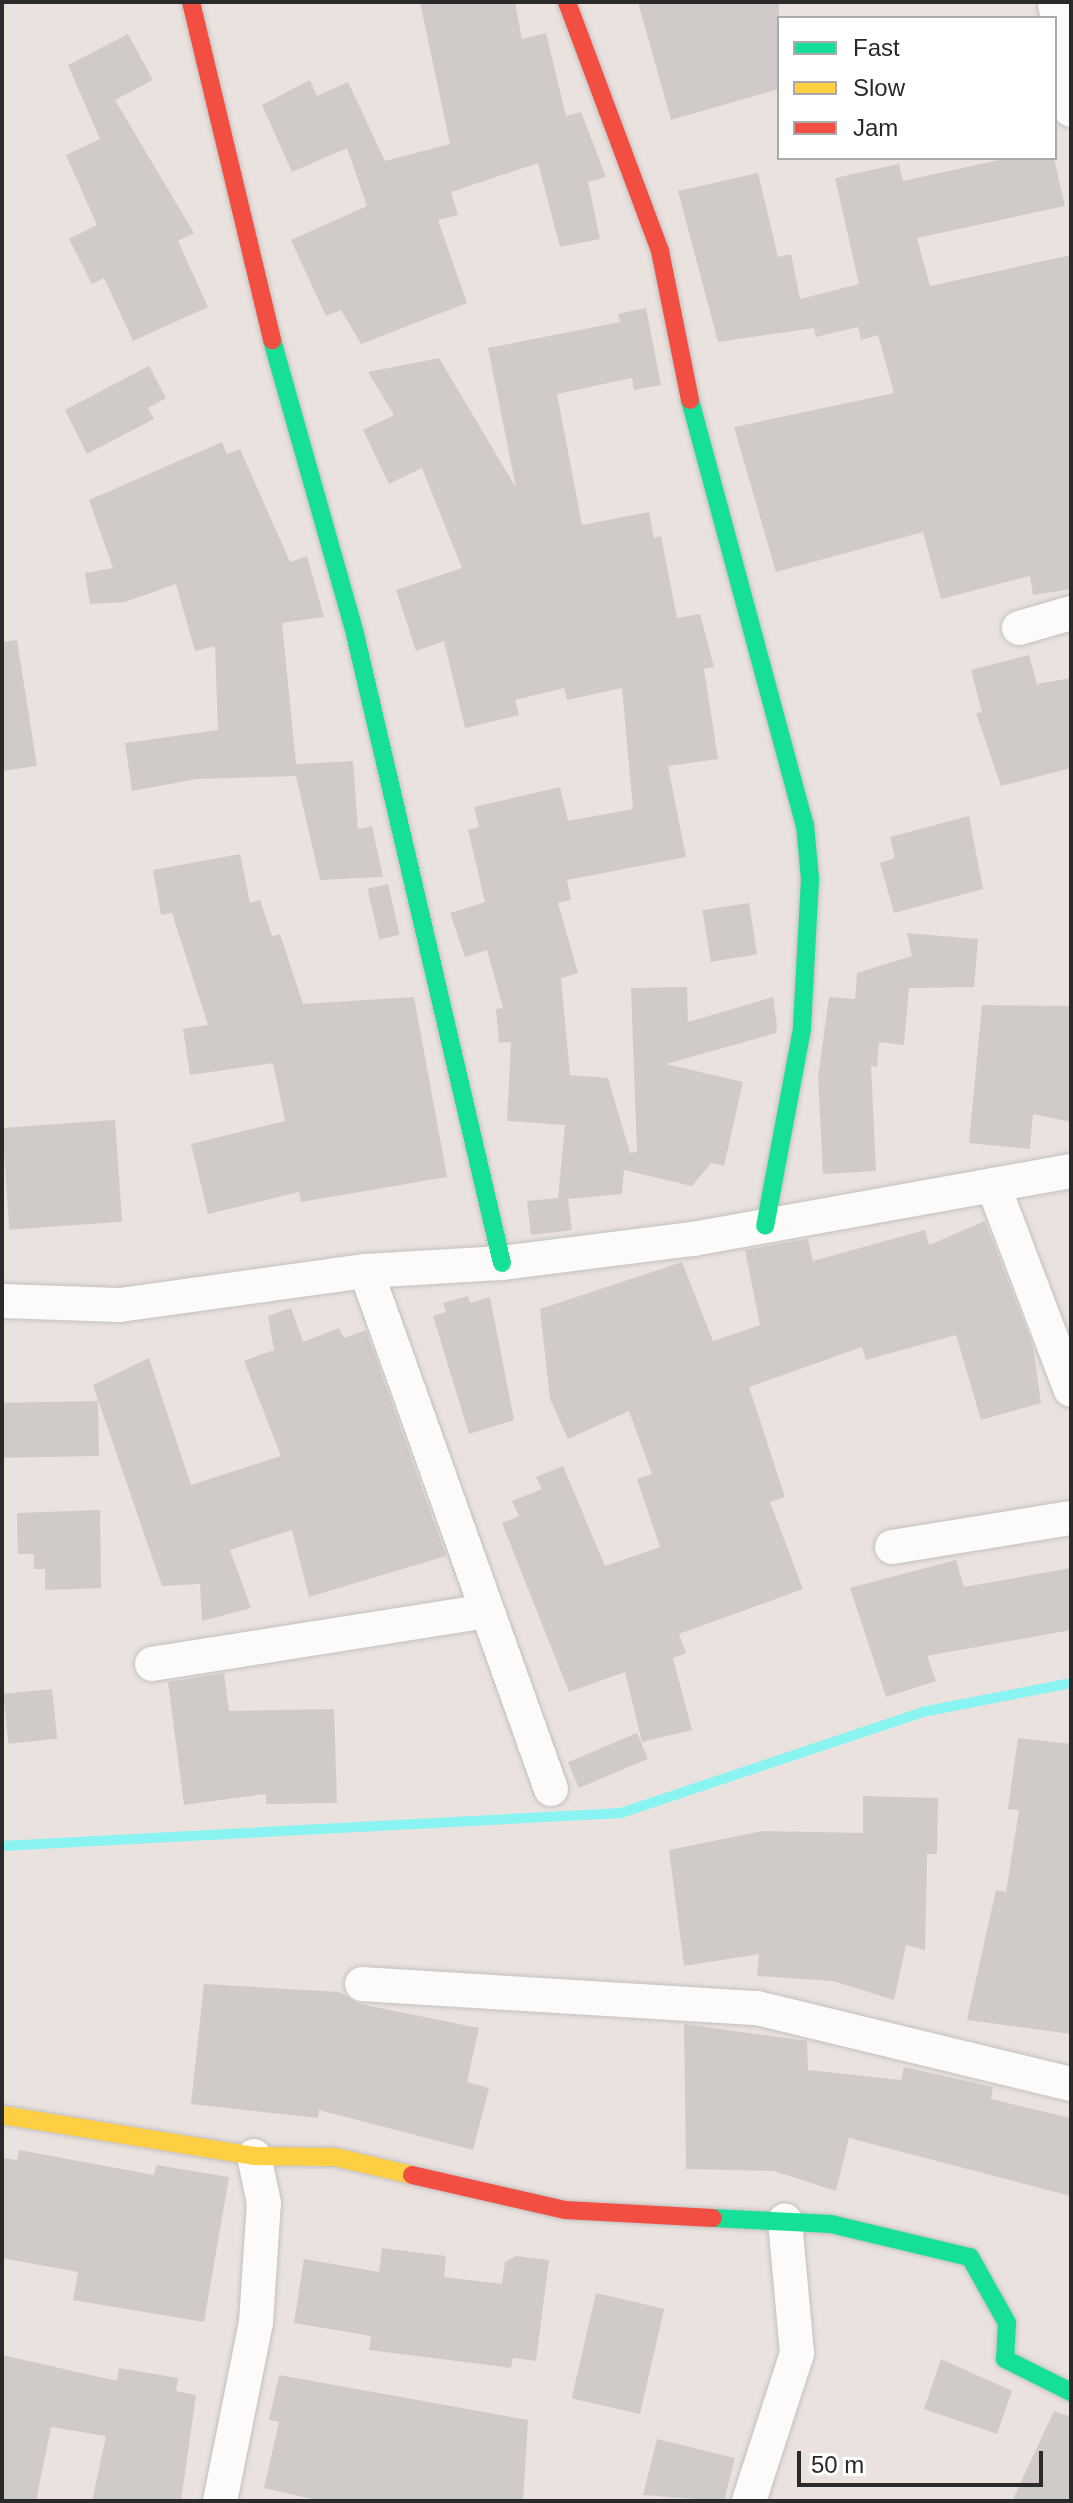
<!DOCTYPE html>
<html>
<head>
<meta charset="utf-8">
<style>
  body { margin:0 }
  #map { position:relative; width:1073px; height:2503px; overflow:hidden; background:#eae2de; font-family:Arial,sans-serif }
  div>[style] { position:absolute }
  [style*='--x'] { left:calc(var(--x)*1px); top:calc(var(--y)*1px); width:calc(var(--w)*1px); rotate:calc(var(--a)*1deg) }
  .stream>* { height:10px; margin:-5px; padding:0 5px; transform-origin:5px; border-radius:5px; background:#8af4f3 }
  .building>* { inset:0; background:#d0cbc8; transform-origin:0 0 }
  .roads { filter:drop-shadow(0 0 2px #c2c1c1) drop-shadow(0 0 2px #c2c1c1) }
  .street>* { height:34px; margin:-17px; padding:0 17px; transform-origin:17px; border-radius:17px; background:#fcfbfa }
  .fast>* { height:18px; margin:-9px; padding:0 9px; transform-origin:9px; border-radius:9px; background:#16e098 }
  .slow>* { height:18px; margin:-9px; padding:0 9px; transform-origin:9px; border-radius:9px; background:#ffcf43 }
  .jam>* { height:18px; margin:-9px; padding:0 9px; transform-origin:9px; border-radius:9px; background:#f24e42 }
  span { translate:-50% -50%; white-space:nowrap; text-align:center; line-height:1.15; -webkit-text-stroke:8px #fff; paint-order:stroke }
  .frame { position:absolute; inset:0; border:4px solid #2a2a2a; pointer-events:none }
  .legend { position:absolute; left:777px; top:16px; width:280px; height:144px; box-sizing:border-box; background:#fff; border:2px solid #aaa; margin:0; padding:10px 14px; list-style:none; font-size:24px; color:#2a2a2a }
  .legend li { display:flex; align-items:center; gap:16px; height:40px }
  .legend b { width:40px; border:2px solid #aaa }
  .scale { position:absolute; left:797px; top:2451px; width:246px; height:36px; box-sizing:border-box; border:4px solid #2a2a2a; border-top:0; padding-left:10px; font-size:24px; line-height:28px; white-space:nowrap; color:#2a2a2a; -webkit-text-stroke:6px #fff; paint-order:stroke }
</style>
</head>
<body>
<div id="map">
  <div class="stream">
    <i style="--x:2;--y:1846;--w:620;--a:-3.05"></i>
    <i style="--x:621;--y:1813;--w:317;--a:-18.5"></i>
    <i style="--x:922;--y:1712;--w:152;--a:-11"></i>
  </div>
  <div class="building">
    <i style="clip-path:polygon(420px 2px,515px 2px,522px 39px,546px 33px,566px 116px,581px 112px,606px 177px,588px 182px,600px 239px,560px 247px,538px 163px,451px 192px,458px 215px,438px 220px,467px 303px,361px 344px,341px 310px,326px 316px,291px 240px,367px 206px,347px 148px,292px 172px,262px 105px,310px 80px,317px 96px,348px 82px,385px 161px,450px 144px)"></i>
    <i style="clip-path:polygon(638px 2px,779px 2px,779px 89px,671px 120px)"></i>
    <i style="clip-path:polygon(128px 34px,153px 80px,115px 100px,194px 233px,178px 241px,208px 307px,133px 341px,104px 278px,92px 284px,69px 239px,97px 225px,66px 155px,100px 139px,68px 65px)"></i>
    <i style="clip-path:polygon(1008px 158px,1054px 158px,1065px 206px,917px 238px,930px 286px,1071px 255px,1071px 589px,1033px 595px,1030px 576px,941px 599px,923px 532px,776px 572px,734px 427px,894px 393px,878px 335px,861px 340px,858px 327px,816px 337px,814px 328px,718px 342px,678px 191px,758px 173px,778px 257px,791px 254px,800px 299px,859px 284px,835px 178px,899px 164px,903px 181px)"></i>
    <i style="clip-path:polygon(646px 308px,661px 385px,634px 390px,632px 378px,557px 394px,582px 525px,649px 512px,654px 538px,661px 536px,677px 618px,700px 614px,714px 667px,704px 669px,718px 759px,668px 766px,686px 857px,567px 880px,571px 900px,558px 903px,578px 973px,561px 978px,570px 1075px,608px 1078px,630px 1153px,637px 1152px,631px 988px,687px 987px,688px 1022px,773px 997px,777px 1026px,776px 1033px,666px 1064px,743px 1082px,724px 1166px,711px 1163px,692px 1186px,624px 1170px,622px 1194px,568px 1199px,572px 1230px,531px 1235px,527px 1201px,558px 1198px,565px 1125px,507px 1121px,511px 1042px,499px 1043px,496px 1009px,503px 1008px,487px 950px,465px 957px,450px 913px,485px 902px,468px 830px,479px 827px,474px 807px,560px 787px,568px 821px,633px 809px,622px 688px,567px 700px,564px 688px,515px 700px,519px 715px,465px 728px,444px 641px,416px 651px,396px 590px,462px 568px,422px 468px,389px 484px,363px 430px,394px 415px,368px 372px,439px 358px,516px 488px,488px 348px,620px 322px,618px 314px)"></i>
    <i style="clip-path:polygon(149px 366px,166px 398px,148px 408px,154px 419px,87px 454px,65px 410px)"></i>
    <i style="clip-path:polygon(222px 442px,227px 454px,240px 449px,290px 562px,307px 556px,324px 617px,282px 623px,296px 764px,353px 761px,358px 829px,372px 826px,383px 877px,320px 880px,296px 776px,197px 779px,132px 791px,125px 743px,218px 730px,215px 646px,195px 651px,176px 584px,125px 602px,90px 604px,85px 573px,113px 568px,89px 500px)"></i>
    <i style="clip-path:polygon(17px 640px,37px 766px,2px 771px,2px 642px)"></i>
    <i style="clip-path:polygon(1029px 655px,1037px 684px,1071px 678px,1071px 768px,1001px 786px,976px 713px,982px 712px,971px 670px)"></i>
    <i style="clip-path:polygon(969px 816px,983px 889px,894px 913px,880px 863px,895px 858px,890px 837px)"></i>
    <i style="clip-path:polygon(240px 854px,250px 903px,260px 900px,272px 936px,280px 934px,303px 1004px,414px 997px,447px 1177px,301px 1202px,299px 1192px,208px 1214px,191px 1144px,285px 1121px,273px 1063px,190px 1075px,183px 1029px,208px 1025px,172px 913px,161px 915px,153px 870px)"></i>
    <i style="left:388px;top:884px;width:52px;height:21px;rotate:77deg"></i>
    <i style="left:749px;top:903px;width:52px;height:47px;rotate:81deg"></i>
    <i style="clip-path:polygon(907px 933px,978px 939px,974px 987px,909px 988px,904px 1045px,879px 1042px,877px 1067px,871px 1066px,876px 1171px,823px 1174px,818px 1077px,829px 997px,855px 999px,857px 973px,912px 956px)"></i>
    <i style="clip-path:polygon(982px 1005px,1071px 1006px,1071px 1122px,1033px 1114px,1030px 1149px,969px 1143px)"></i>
    <i style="left:115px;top:1120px;width:102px;height:113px;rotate:86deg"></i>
    <i style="clip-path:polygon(985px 1221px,1033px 1346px,1041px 1403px,981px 1420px,956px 1335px,866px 1360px,862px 1347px,749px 1387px,785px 1497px,770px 1502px,803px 1589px,679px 1634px,686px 1653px,673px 1658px,692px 1730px,642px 1742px,625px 1672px,569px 1692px,502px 1523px,519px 1516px,512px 1501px,542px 1489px,536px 1477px,563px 1466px,605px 1566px,660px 1547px,637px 1479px,652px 1474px,629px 1411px,568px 1439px,550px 1399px,540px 1309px,682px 1262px,713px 1341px,760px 1325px,745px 1250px,808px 1239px,813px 1261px,925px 1230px,929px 1245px)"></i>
    <i style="clip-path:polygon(468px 1296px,470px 1303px,490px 1297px,514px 1420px,469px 1434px,433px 1316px,446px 1312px,443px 1303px)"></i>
    <i style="clip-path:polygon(291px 1308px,303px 1342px,339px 1328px,344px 1338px,366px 1330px,446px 1556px,309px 1597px,292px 1530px,230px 1550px,251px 1608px,202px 1621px,200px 1584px,162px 1586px,93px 1385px,149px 1358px,191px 1485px,281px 1456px,244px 1361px,274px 1350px,268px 1316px)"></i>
    <i style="left:98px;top:1401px;width:55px;height:96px;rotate:89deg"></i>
    <i style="clip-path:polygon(100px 1510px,101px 1588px,45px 1590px,45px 1569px,34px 1569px,34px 1554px,18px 1554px,17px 1513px)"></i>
    <i style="clip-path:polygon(956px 1560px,964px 1587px,1071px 1568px,1071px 1630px,927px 1656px,936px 1681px,886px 1697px,850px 1588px)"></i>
    <i style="clip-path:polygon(224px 1673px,229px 1711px,334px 1709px,337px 1803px,266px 1804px,266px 1794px,184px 1805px,168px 1682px)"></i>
    <i style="left:52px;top:1689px;width:50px;height:49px;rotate:84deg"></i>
    <i style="left:637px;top:1733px;width:28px;height:75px;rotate:67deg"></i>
    <i style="clip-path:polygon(1018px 1738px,1071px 1744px,1071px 2034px,967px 2020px,996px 1890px,1006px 1892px,1019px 1810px,1008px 1809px)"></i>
    <i style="clip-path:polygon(863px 1796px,938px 1798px,937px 1854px,927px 1854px,925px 1950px,906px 1945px,894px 2000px,833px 1981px,757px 1976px,759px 1954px,684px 1966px,669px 1850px,762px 1831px,863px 1833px)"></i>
    <i style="clip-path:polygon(204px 1984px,339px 1992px,360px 2004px,479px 2028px,467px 2082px,489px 2088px,473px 2150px,319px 2110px,318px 2118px,191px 2104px)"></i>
    <i style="clip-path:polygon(684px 2024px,807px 2041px,808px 2070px,901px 2080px,904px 2067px,993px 2087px,991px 2099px,1071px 2118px,1071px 2196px,849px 2138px,836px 2191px,774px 2171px,686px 2169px)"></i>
    <i style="clip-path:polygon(19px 2150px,154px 2175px,156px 2165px,229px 2177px,204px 2322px,73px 2300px,78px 2272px,2px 2258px,2px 2158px,17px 2160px)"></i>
    <i style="clip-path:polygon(382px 2248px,446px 2256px,444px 2277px,502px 2284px,505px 2262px,516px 2256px,549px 2260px,536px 2361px,513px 2358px,511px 2368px,369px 2350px,371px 2336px,294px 2323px,304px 2259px,379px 2272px)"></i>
    <i style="left:596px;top:2293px;width:70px;height:108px;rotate:13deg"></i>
    <i style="clip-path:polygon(2px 2355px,117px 2381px,119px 2368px,178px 2378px,176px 2391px,196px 2395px,181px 2501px,92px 2501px,106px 2436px,51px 2427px,36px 2501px,2px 2501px)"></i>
    <i style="clip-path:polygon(941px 2359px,1012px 2391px,997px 2434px,924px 2409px)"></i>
    <i style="clip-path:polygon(279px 2375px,528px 2420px,523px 2501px,321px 2501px,264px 2488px,279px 2422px,269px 2420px)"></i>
    <i style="clip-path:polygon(1054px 2411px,1071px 2417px,1071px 2501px,1012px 2501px)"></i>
    <i style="clip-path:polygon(657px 2439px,735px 2458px,724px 2501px,643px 2495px)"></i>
  </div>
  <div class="roads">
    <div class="street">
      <i style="--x:1055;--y:2;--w:109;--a:81.6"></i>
      <i style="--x:1019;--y:628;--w:54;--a:-16.1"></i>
      <i style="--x:993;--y:1185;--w:219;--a:69.2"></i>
      <i style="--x:366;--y:1271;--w:550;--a:70.35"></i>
      <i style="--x:2;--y:1301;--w:118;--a:1.9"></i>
      <i style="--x:120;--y:1305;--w:248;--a:-7.9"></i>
      <i style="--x:366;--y:1271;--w:136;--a:-3.4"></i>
      <i style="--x:502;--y:1263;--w:193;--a:-7.2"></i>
      <i style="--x:693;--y:1239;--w:384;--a:-10.2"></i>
      <i style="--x:892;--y:1547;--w:181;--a:-9.2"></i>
      <i style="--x:152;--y:1664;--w:338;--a:-9"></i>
      <i style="--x:362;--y:1984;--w:396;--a:3.5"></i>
      <i style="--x:757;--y:2008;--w:323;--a:13.6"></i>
      <i style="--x:220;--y:2501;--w:183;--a:-78.6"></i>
      <i style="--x:256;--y:2322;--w:119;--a:-86.2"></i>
      <i style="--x:264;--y:2203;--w:48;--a:-102"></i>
      <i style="--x:749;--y:2501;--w:156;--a:-72"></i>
      <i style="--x:797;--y:2353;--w:133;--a:-95.2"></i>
    </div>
    <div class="fast">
      <i style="--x:272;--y:340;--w:305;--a:74.2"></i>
      <i style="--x:355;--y:634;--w:646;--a:76.85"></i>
      <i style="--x:690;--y:400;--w:440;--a:74.9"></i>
      <i style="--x:805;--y:825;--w:54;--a:84.7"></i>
      <i style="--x:810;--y:879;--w:150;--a:93.1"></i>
      <i style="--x:802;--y:1029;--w:200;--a:100.6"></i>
      <i style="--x:713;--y:2218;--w:118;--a:2.9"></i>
      <i style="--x:831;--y:2224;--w:143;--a:13.4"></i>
      <i style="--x:970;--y:2257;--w:76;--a:60.7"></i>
      <i style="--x:1007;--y:2323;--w:36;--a:93"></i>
      <i style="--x:1005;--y:2359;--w:74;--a:26.6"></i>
    </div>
    <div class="slow">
      <i style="--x:2;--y:2115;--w:255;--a:9.2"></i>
      <i style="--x:254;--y:2156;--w:81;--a:0.7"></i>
      <i style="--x:335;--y:2157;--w:79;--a:13.2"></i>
    </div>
    <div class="jam">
      <i style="--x:191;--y:2;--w:348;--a:76.5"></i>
      <i style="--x:567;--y:2;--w:266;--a:69.5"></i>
      <i style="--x:660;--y:251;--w:152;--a:78.6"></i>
      <i style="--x:412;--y:2175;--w:157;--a:12.9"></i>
      <i style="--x:565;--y:2210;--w:148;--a:3.1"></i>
    </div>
  </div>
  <div class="frame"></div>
  <ul class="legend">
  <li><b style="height:10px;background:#16e098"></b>Fast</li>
  <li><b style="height:10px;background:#ffcf43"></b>Slow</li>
  <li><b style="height:10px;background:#f24e42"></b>Jam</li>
  </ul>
  <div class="scale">50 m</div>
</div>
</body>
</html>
